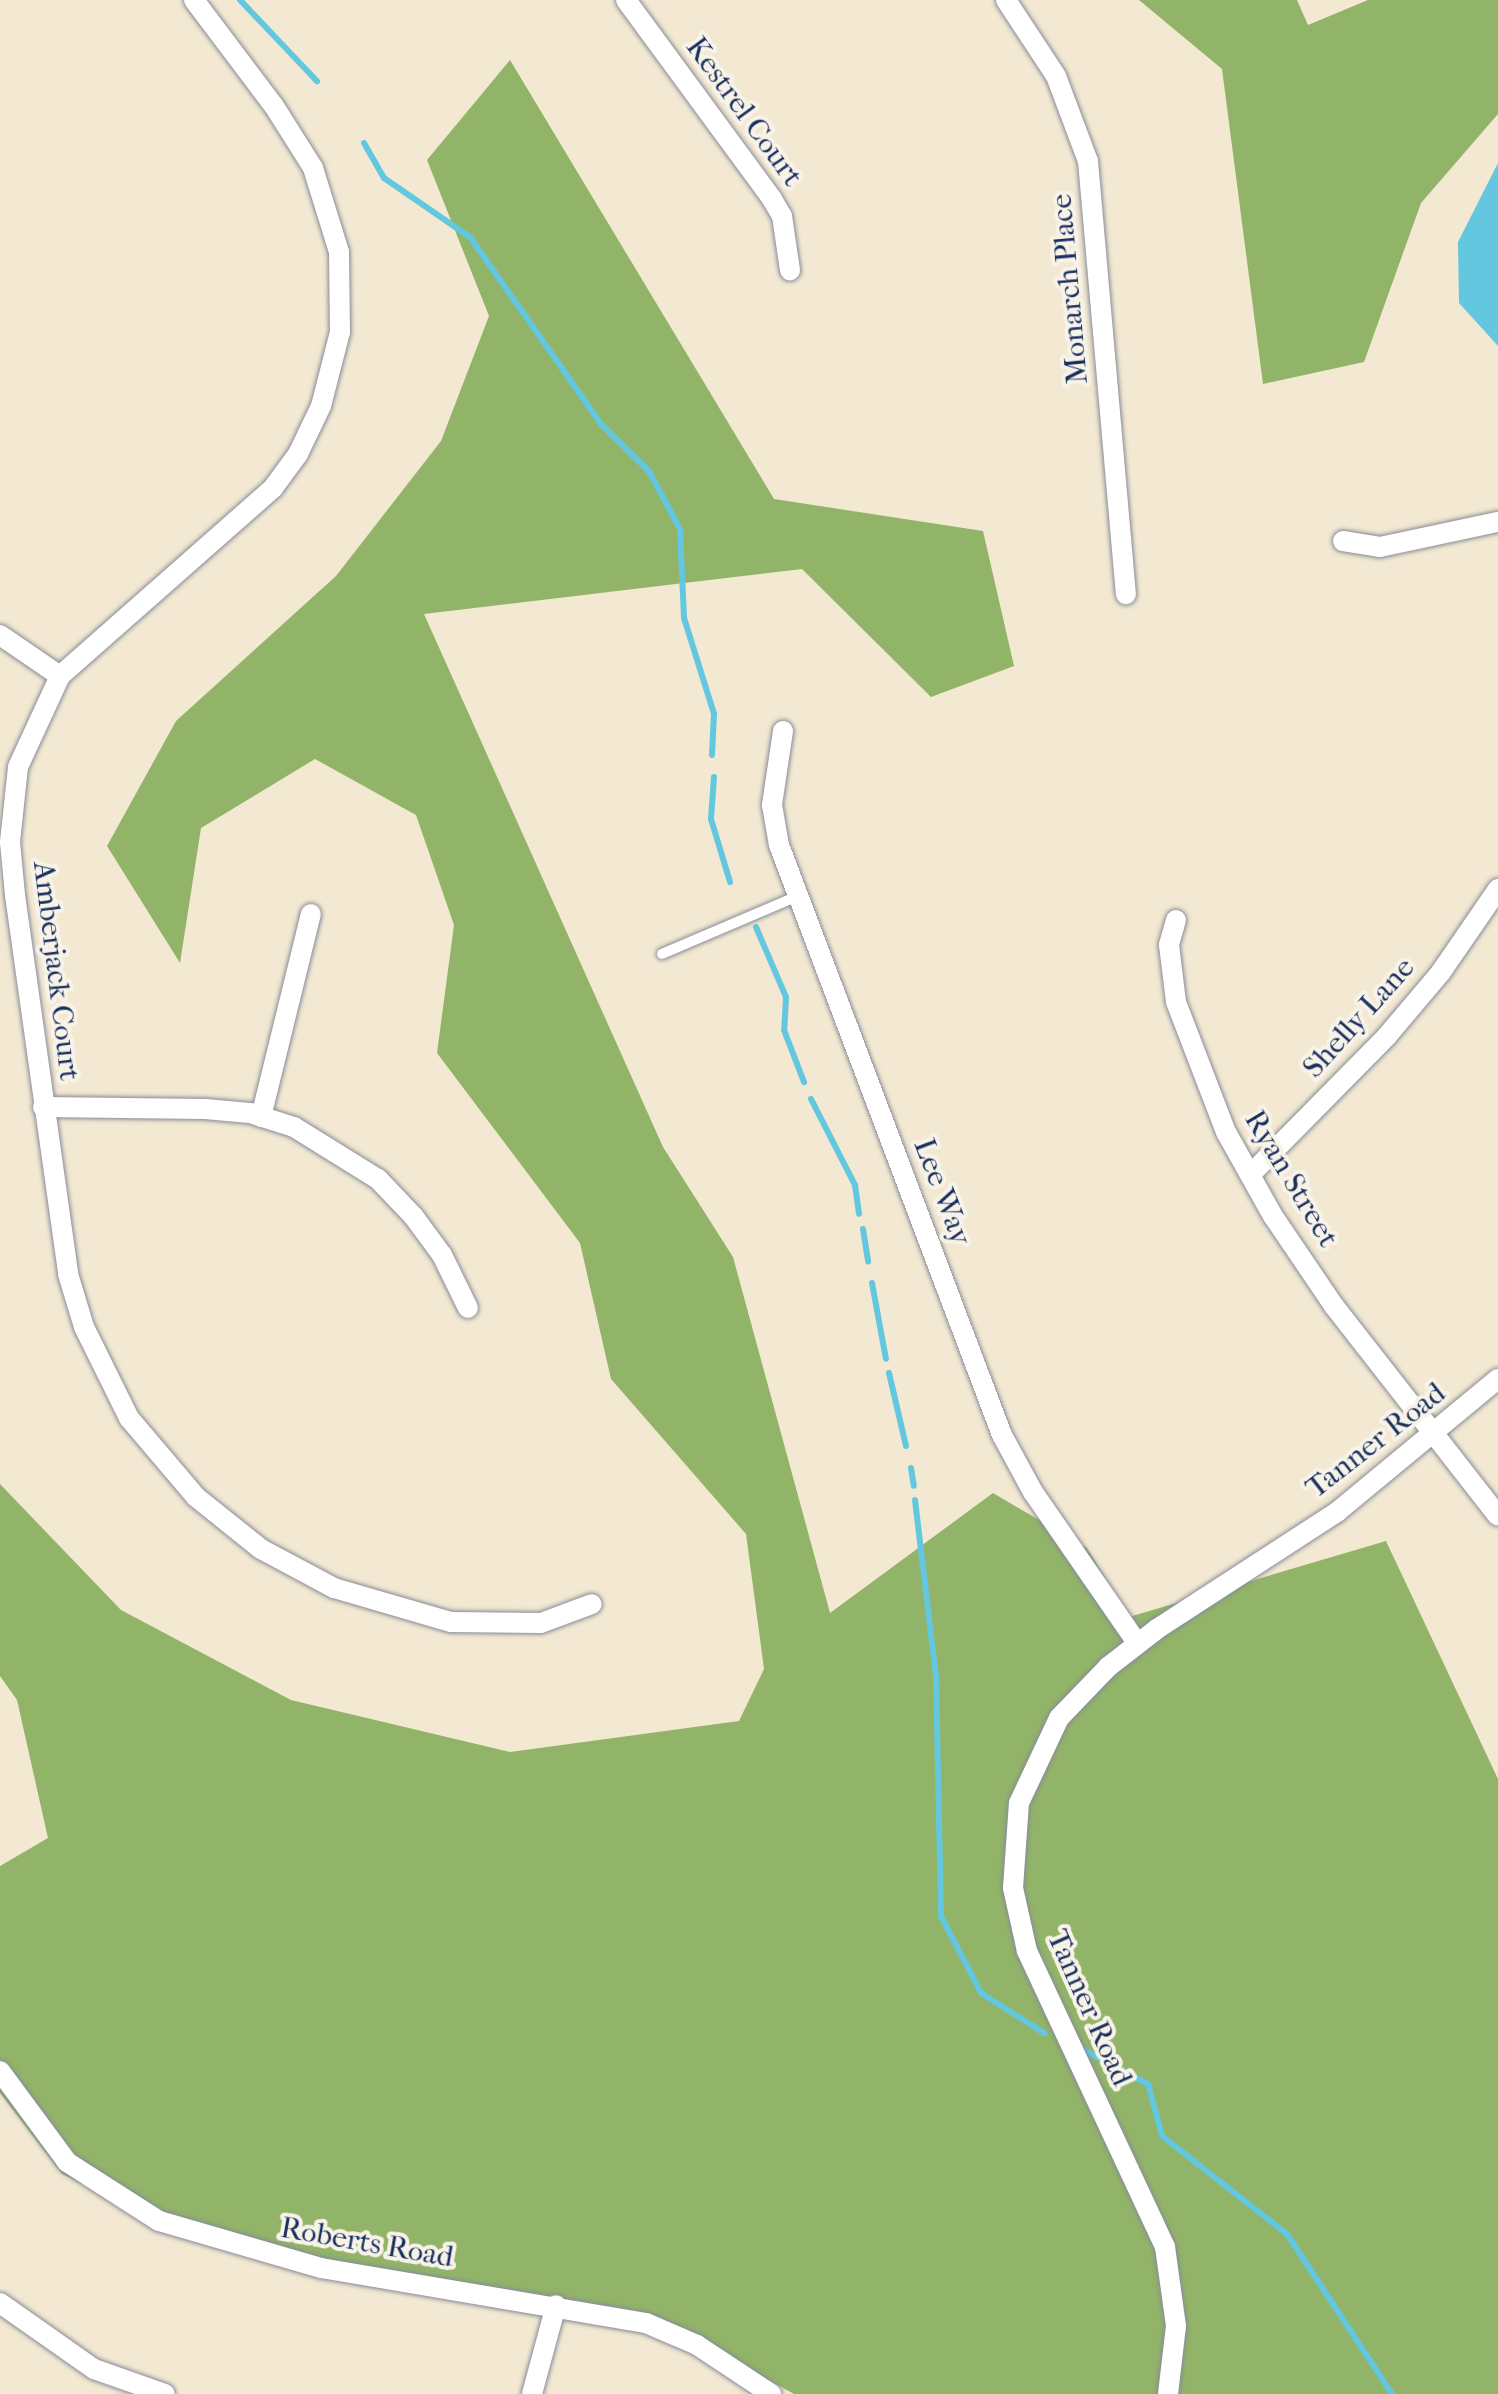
<!DOCTYPE html>
<html>
<head>
<meta charset="utf-8">
<style>
  body { margin:0 }
  #map { position:relative; width:1498px; height:2394px; overflow:hidden; background:#f3e8d2; font-family:"IM FELL French Canon",serif }
  div>[style] { position:absolute }
  [style*='--x'] { left:calc(var(--x)*1px); top:calc(var(--y)*1px); width:calc(var(--w)*1px); rotate:calc(var(--a)*1deg) }
  .forest>* { inset:0; background:#92b468 }
  .water>* { inset:0; background:#63c7e0 }
  .stream>* { height:6px; margin:-3px; padding:0 3px; transform-origin:3px; border-radius:3px; background:#63c7e0 }
  .roads { filter:drop-shadow(0 0 2px #878c98) drop-shadow(0 0 2px #878c98) }
  .service>* { height:10px; margin:-5px; padding:0 5px; transform-origin:5px; border-radius:5px; background:#fff }
  .minor>* { height:20px; margin:-10px; padding:0 10px; transform-origin:10px; border-radius:10px; background:#fff }
  span { translate:-50% -50%; white-space:nowrap; text-align:center; line-height:1.15; -webkit-text-stroke:8px #f7f3e8; paint-order:stroke }
  .street-label { font-size:30px; color:#1b2f5e }
</style>
</head>
<body>
<div id="map">
  <div class="forest">
    <i style="clip-path:polygon(1139px 0,1297px 0,1308px 25px,1368px 0,1498px 0,1498px 114px,1421px 203px,1364px 362px,1263px 384px,1222px 69px)"></i>
    <i style="clip-path:polygon(510px 60px,774px 499px,983px 531px,1014px 666px,931px 697px,802px 569px,424px 614px,663px 1147px,733px 1257px,830px 1613px,993px 1493px,1087px 1548px,1129px 1617px,1386px 1541px,1498px 1779px,1498px 2394px,794px 2394px,701px 2343px,197px 2239px,62px 2174px,0 2093px,0 1866px,48px 1838px,17px 1700px,0 1676px,0 1484px,121px 1610px,291px 1700px,510px 1752px,739px 1721px,764px 1669px,746px 1534px,611px 1379px,580px 1243px,437px 1053px,454px 925px,416px 815px,315px 759px,201px 828px,180px 963px,107px 846px,176px 721px,336px 576px,441px 441px,489px 316px,427px 160px)"></i>
  </div>
  <div class="water">
    <i style="clip-path:polygon(1498px 163px,1498px 346px,1459px 303px,1458px 242px)"></i>
  </div>
  <div class="stream">
    <i style="--x:240;--y:0;--w:112;--a:46.5"></i>
    <i style="--x:364;--y:143;--w:40;--a:60.3"></i>
    <i style="--x:384;--y:178;--w:104;--a:34.5"></i>
    <i style="--x:470;--y:237;--w:228;--a:55"></i>
    <i style="--x:601;--y:424;--w:67;--a:44.4"></i>
    <i style="--x:649;--y:471;--w:66;--a:61.9"></i>
    <i style="--x:680;--y:529;--w:89;--a:87.4"></i>
    <i style="--x:684;--y:618;--w:101;--a:72.6"></i>
    <i style="--x:714;--y:714;--w:41;--a:92.8"></i>
    <i style="--x:714;--y:777;--w:42;--a:94.1"></i>
    <i style="--x:711;--y:819;--w:66;--a:73.2"></i>
    <i style="--x:756;--y:927;--w:76;--a:66.8"></i>
    <i style="--x:786;--y:997;--w:33;--a:93"></i>
    <i style="--x:784;--y:1030;--w:56;--a:69"></i>
    <i style="--x:811;--y:1099;--w:97;--a:62.9"></i>
    <i style="--x:855;--y:1185;--w:29;--a:82"></i>
    <i style="--x:863;--y:1229;--w:33;--a:81"></i>
    <i style="--x:872;--y:1283;--w:77;--a:79.6"></i>
    <i style="--x:889;--y:1373;--w:75;--a:76.9"></i>
    <i style="--x:911;--y:1468;--w:18;--a:81"></i>
    <i style="--x:915;--y:1500;--w:177;--a:83.2"></i>
    <i style="--x:936;--y:1676;--w:240;--a:88.8"></i>
    <i style="--x:941;--y:1916;--w:87;--a:62.5"></i>
    <i style="--x:981;--y:1993;--w:75;--a:32.4"></i>
    <i style="--x:1082;--y:2049;--w:75;--a:27.9"></i>
    <i style="--x:1148;--y:2084;--w:54;--a:74.9"></i>
    <i style="--x:1162;--y:2136;--w:159;--a:38.1"></i>
    <i style="--x:1287;--y:2234;--w:191;--a:56.7"></i>
  </div>
  <div class="roads">
    <div class="service">
      <i style="--x:662;--y:954;--w:148;--a:-23.1"></i>
    </div>
    <div class="minor">
      <i style="--x:194;--y:0;--w:133;--a:53"></i>
      <i style="--x:274;--y:106;--w:73;--a:57.8"></i>
      <i style="--x:313;--y:168;--w:88;--a:72.8"></i>
      <i style="--x:339;--y:252;--w:80;--a:89.3"></i>
      <i style="--x:340;--y:332;--w:76;--a:104.4"></i>
      <i style="--x:321;--y:406;--w:53;--a:115.6"></i>
      <i style="--x:298;--y:454;--w:42;--a:126.3"></i>
      <i style="--x:273;--y:488;--w:284;--a:138.6"></i>
      <i style="--x:60;--y:676;--w:100;--a:114.8"></i>
      <i style="--x:18;--y:767;--w:75;--a:96.1"></i>
      <i style="--x:10;--y:842;--w:53;--a:84.6"></i>
      <i style="--x:15;--y:895;--w:383;--a:82"></i>
      <i style="--x:68;--y:1274;--w:55;--a:73.2"></i>
      <i style="--x:84;--y:1327;--w:102;--a:63.7"></i>
      <i style="--x:129;--y:1418;--w:104;--a:49.7"></i>
      <i style="--x:196;--y:1497;--w:83;--a:38.7"></i>
      <i style="--x:261;--y:1549;--w:83;--a:28.1"></i>
      <i style="--x:334;--y:1588;--w:122;--a:16.2"></i>
      <i style="--x:451;--y:1622;--w:90;--a:0.6"></i>
      <i style="--x:541;--y:1623;--w:54;--a:-20.4"></i>
      <i style="--x:626;--y:0;--w:247;--a:53.7"></i>
      <i style="--x:772;--y:199;--w:20;--a:60"></i>
      <i style="--x:782;--y:216;--w:55;--a:81.6"></i>
      <i style="--x:1006;--y:0;--w:91;--a:56.7"></i>
      <i style="--x:1056;--y:76;--w:91;--a:69.4"></i>
      <i style="--x:1088;--y:161;--w:435;--a:85"></i>
      <i style="--x:1343;--y:541;--w:37;--a:9"></i>
      <i style="--x:1380;--y:547;--w:121;--a:-12"></i>
      <i style="--x:0;--y:635;--w:73;--a:34.3"></i>
      <i style="--x:783;--y:731;--w:75;--a:98.5"></i>
      <i style="--x:772;--y:805;--w:41;--a:80.1"></i>
      <i style="--x:779;--y:845;--w:631;--a:69.3"></i>
      <i style="--x:1002;--y:1435;--w:65;--a:61.5"></i>
      <i style="--x:1033;--y:1492;--w:183;--a:55.4"></i>
      <i style="--x:1176;--y:920;--w:26;--a:106"></i>
      <i style="--x:1169;--y:945;--w:57;--a:83"></i>
      <i style="--x:1176;--y:1002;--w:139;--a:69"></i>
      <i style="--x:1226;--y:1132;--w:96;--a:60.8"></i>
      <i style="--x:1273;--y:1216;--w:109;--a:55.9"></i>
      <i style="--x:1334;--y:1306;--w:266;--a:52"></i>
      <i style="--x:43;--y:1107;--w:162;--a:0.7"></i>
      <i style="--x:205;--y:1109;--w:45;--a:5.1"></i>
      <i style="--x:250;--y:1113;--w:46;--a:17.7"></i>
      <i style="--x:294;--y:1127;--w:99;--a:31.8"></i>
      <i style="--x:378;--y:1179;--w:52;--a:46.5"></i>
      <i style="--x:414;--y:1217;--w:47;--a:53.6"></i>
      <i style="--x:442;--y:1255;--w:59;--a:63.9"></i>
      <i style="--x:261;--y:1117;--w:209;--a:-76.2"></i>
      <i style="--x:1250;--y:1175;--w:195;--a:-45.4"></i>
      <i style="--x:1387;--y:1036;--w:84;--a:-49.8"></i>
      <i style="--x:1441;--y:972;--w:101;--a:-55.5"></i>
      <i style="--x:0;--y:2071;--w:113;--a:53.6"></i>
      <i style="--x:67;--y:2162;--w:109;--a:32.7"></i>
      <i style="--x:159;--y:2221;--w:169;--a:16.2"></i>
      <i style="--x:321;--y:2268;--w:330;--a:9.6"></i>
      <i style="--x:646;--y:2323;--w:56;--a:23.3"></i>
      <i style="--x:697;--y:2345;--w:89;--a:33.5"></i>
      <i style="--x:0;--y:2303;--w:115;--a:35.1"></i>
      <i style="--x:94;--y:2369;--w:75;--a:19.4"></i>
      <i style="--x:532;--y:2394;--w:92;--a:-74.9"></i>
      <i style="--x:1168;--y:2394;--w:68;--a:-83.3"></i>
      <i style="--x:1176;--y:2326;--w:80;--a:-97.9"></i>
      <i style="--x:1165;--y:2247;--w:327;--a:-115"></i>
      <i style="--x:1027;--y:1951;--w:65;--a:-102.5"></i>
      <i style="--x:1013;--y:1888;--w:85;--a:-86"></i>
      <i style="--x:1019;--y:1803;--w:94;--a:-64.8"></i>
      <i style="--x:1059;--y:1718;--w:71;--a:-46.1"></i>
      <i style="--x:1108;--y:1667;--w:62;--a:-37.8"></i>
      <i style="--x:1157;--y:1629;--w:215;--a:-33"></i>
      <i style="--x:1337;--y:1512;--w:209;--a:-39.6"></i>
    </div>
  </div>
  <div class="street-label">
    <span style="left:744px;top:112px;rotate:54deg">Kestrel Court</span>
    <span style="left:1070px;top:289px;rotate:-95deg">Monarch Place</span>
    <span style="left:56px;top:971px;rotate:83deg">Amberjack Court</span>
    <span style="left:1359px;top:1018px;rotate:-48deg">Shelly Lane</span>
    <span style="left:1291px;top:1179px;rotate:59deg">Ryan Street</span>
    <span style="left:942px;top:1192px;rotate:69deg">Lee Way</span>
    <span style="left:1376px;top:1441px;rotate:-38deg">Tanner Road</span>
    <span style="left:1089px;top:2008px;rotate:66deg">Tanner Road</span>
    <span style="left:367px;top:2243px;rotate:10deg">Roberts Road</span>
  </div>
</div>
</body>
</html>
